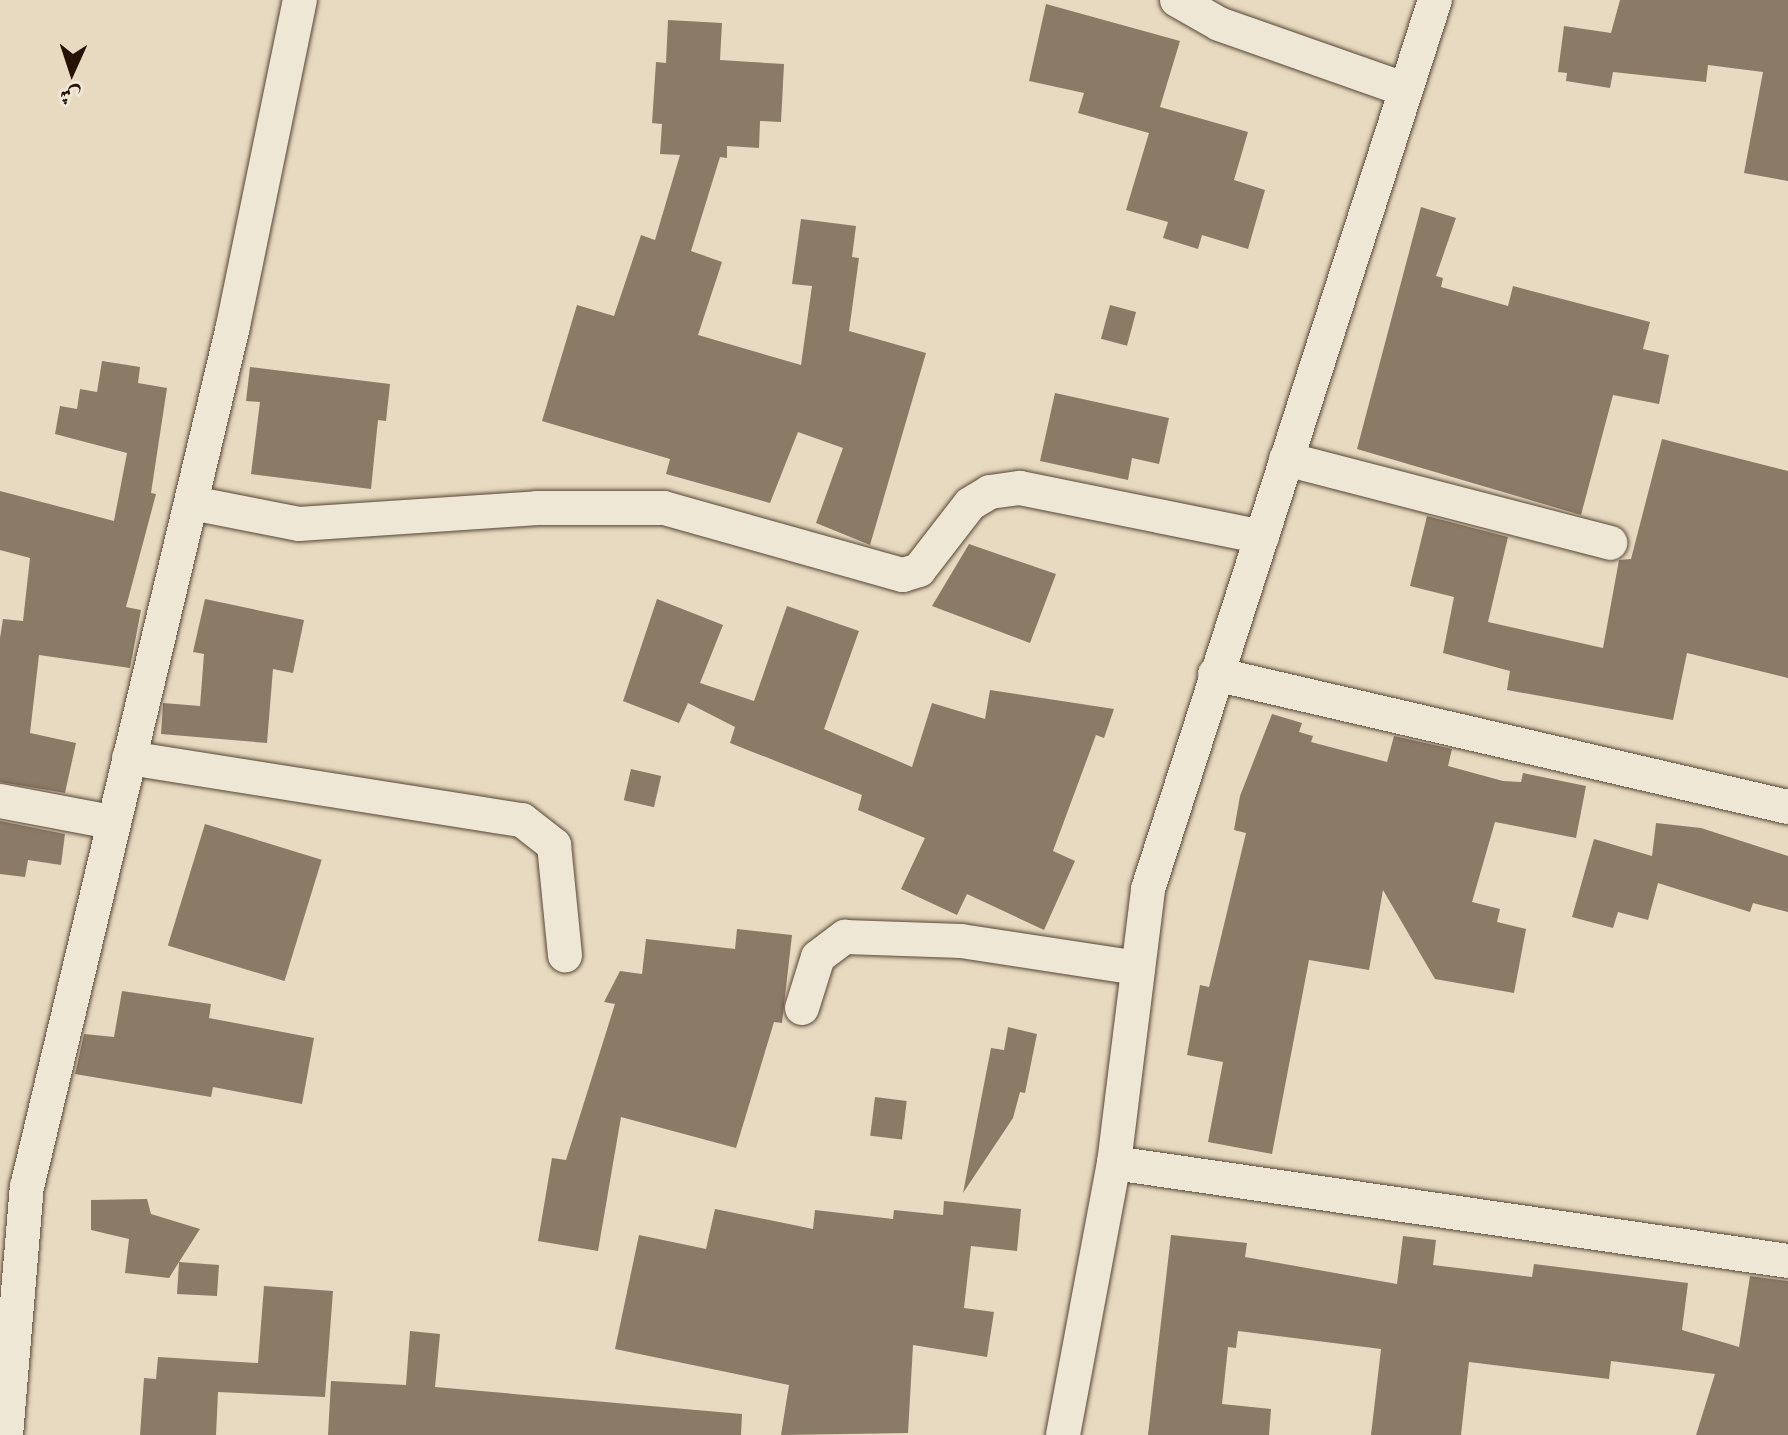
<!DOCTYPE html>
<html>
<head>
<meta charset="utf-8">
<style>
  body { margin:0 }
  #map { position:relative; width:1788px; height:1435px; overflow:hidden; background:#e7dac0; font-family:Alegreya,Amiri,serif }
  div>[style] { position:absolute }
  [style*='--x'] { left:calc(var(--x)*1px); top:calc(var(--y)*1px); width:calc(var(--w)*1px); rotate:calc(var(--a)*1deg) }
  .building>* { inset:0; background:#8a7a66; transform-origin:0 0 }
  .roads { filter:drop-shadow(0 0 2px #564534) drop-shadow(0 0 2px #564534) }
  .street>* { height:34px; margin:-17px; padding:0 17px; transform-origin:17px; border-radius:17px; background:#efe7d6 }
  span { translate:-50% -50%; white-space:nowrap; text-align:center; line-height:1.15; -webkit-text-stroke:6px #efe7d6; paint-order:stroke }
  .north { position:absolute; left:32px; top:32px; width:80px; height:80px; -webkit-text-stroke:6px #efe7d6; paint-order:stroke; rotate:183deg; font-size:22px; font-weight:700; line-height:32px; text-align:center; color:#261305 }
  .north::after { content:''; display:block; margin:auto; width:28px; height:36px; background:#261305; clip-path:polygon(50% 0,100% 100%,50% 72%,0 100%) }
</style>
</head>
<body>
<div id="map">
  <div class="building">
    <i style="clip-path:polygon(1620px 0,1788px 0,1788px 181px,1744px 173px,1763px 72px,1708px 65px,1706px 82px,1613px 72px,1610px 88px,1566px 81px,1567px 73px,1558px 72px,1564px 26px,1611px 33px)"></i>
    <i style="clip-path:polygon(1046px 4px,1180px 41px,1160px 107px,1248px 132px,1234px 180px,1265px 190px,1248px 249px,1202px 235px,1198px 249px,1163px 238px,1168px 222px,1126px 210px,1149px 133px,1078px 113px,1084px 93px,1029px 81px)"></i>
    <i style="clip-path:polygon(668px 20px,722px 23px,720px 60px,784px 64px,781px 122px,760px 121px,759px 148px,727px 146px,727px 158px,720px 157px,691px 251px,722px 262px,698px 335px,801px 365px,812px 286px,792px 284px,801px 219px,856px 226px,852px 257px,859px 258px,849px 331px,926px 353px,870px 545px,816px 523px,843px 448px,798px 432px,770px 503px,666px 474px,670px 459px,542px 421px,577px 305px,614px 316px,641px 235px,655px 240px,680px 155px,660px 154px,662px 124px,652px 123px,656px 62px,666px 63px)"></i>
    <i style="clip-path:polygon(1421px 207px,1456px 218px,1436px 276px,1443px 278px,1441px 287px,1508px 306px,1513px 286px,1650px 322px,1643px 349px,1669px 355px,1659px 404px,1613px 395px,1581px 515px,1357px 449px)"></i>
    <i style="left:1110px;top:305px;width:27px;height:35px;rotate:15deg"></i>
    <i style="clip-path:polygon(102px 361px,140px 367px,138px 383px,167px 388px,151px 493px,156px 494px,126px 607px,141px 610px,130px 668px,39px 655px,30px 733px,76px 743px,65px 793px,0 782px,0 638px,3px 619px,23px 621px,30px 558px,0 550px,0 491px,114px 521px,127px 453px,55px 434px,60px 406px,77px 409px,80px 389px,97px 392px)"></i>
    <i style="clip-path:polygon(250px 367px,390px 384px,386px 421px,378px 420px,371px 489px,251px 474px,260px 402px,246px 401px)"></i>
    <i style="clip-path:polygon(1055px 393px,1169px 418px,1159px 464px,1132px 458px,1128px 480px,1040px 461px)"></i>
    <i style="clip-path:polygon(1662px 439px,1788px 471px,1788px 678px,1687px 653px,1673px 720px,1507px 690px,1510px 671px,1443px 653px,1454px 597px,1410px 586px,1427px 516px,1508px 537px,1488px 622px,1603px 648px,1619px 560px,1631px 559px)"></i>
    <i style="clip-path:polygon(969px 544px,1056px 574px,1030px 643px,932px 606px)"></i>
    <i style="clip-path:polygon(205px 599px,304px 620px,293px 673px,273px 669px,267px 743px,161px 734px,163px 703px,200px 706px,204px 654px,193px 652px)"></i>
    <i style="clip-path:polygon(657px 599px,723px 625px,700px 683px,754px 701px,787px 606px,859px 631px,824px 729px,912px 767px,932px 703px,985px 719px,990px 690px,1114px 709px,1104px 738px,1096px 735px,1053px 851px,1075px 861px,1044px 930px,967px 894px,957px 915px,901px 889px,925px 838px,858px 810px,862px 795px,730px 743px,735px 727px,688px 703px,679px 723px,623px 701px)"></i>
    <i style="clip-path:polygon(1272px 714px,1302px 723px,1299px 732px,1313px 736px,1311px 742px,1387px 762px,1394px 736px,1452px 749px,1448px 766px,1503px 781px,1521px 782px,1523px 773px,1586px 786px,1576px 838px,1495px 822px,1472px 902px,1500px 909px,1497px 922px,1526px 929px,1514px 993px,1435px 979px,1383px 890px,1369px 970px,1309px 960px,1272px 1154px,1208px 1142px,1223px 1062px,1187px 1055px,1200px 985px,1209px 987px,1246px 833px,1234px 830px,1240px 796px)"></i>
    <i style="left:631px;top:769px;width:31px;height:32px;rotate:13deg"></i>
    <i style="clip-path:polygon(0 821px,65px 834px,61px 865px,28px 860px,25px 877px,0 874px)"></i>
    <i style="clip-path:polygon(1656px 823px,1701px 828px,1788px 856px,1788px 912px,1753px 903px,1750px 912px,1658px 883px,1648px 920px,1618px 912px,1613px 928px,1572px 917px,1594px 839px,1652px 856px)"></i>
    <i style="left:205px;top:824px;width:122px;height:127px;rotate:17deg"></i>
    <i style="clip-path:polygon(737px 929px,792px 935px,782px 1023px,774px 1022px,736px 1148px,621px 1117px,598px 1251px,538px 1241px,552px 1158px,566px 1160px,615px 1004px,604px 1002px,620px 971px,642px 974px,646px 939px,735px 949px)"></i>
    <i style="clip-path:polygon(122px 991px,211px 1004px,209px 1018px,314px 1038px,302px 1104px,213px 1087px,211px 1097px,75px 1074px,84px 1034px,114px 1037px)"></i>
    <i style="clip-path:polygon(1008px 1027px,1037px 1034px,1025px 1093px,1020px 1092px,1013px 1118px,963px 1193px,991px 1048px,1004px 1050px)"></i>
    <i style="left:875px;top:1097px;width:32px;height:39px;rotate:7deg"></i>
    <i style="clip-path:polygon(147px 1199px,151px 1214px,200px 1229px,179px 1262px,219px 1265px,217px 1296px,177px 1294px,179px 1262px,169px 1278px,125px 1273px,129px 1239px,91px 1230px,91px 1200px)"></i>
    <i style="clip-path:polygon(944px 1201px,1021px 1209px,1017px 1251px,971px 1246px,964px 1308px,994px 1312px,987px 1357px,913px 1345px,908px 1433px,781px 1435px,789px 1385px,615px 1349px,639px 1235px,706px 1249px,715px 1209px,813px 1229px,815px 1210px,893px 1219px,894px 1210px,943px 1215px)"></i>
    <i style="clip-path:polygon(1171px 1235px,1247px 1243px,1245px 1257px,1397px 1284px,1403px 1236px,1436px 1240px,1433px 1265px,1532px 1277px,1534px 1264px,1688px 1283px,1682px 1330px,1739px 1347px,1750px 1276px,1788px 1281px,1788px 1435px,1696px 1435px,1715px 1374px,1611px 1361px,1609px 1379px,1469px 1362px,1461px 1435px,1371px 1435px,1381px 1349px,1238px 1331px,1236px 1348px,1228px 1347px,1222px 1404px,1271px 1409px,1269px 1435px,1148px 1435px)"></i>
    <i style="clip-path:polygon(264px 1286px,333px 1291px,325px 1397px,218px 1392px,216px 1435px,140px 1435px,144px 1378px,156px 1379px,158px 1357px,258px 1363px)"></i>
    <i style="clip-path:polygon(410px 1331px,440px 1334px,435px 1387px,742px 1414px,741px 1435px,328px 1435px,331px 1381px,406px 1385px)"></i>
  </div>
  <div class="roads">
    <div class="street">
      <i style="--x:1177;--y:0;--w:48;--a:29.7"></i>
      <i style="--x:1219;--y:24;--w:196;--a:19.4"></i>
      <i style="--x:1286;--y:459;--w:335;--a:14.5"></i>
      <i style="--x:192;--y:503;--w:109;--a:11.1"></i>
      <i style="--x:299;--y:524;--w:239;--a:-3.8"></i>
      <i style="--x:537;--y:508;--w:127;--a:0"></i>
      <i style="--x:664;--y:508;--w:248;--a:15.7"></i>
      <i style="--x:903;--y:575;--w:17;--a:-17"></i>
      <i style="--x:919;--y:570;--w:83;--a:-52.3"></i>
      <i style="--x:970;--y:504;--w:23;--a:-31"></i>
      <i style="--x:990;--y:492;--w:30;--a:-8"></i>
      <i style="--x:1020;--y:488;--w:247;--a:11.4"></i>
      <i style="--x:1215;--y:674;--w:588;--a:13.07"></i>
      <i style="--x:129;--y:758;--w:398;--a:9"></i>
      <i style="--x:522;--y:820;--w:41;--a:38"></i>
      <i style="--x:554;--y:845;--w:111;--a:84.3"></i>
      <i style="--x:0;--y:801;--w:113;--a:10.7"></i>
      <i style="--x:802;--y:1008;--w:53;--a:-72.6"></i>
      <i style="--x:818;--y:957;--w:34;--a:-37"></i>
      <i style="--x:845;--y:937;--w:116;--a:2"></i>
      <i style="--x:961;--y:941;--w:178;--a:8.7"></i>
      <i style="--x:1114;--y:1163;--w:681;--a:8.27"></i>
      <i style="--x:6;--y:1435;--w:249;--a:-85.2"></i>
      <i style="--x:27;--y:1187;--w:885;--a:-76.54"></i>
      <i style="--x:233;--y:326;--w:333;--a:-78.4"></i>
      <i style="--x:1063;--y:1435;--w:277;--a:-79.4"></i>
      <i style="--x:1114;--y:1163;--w:276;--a:-82.9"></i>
      <i style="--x:1148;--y:889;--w:934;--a:-72.11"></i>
    </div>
  </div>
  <div class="north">ش</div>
</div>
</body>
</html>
